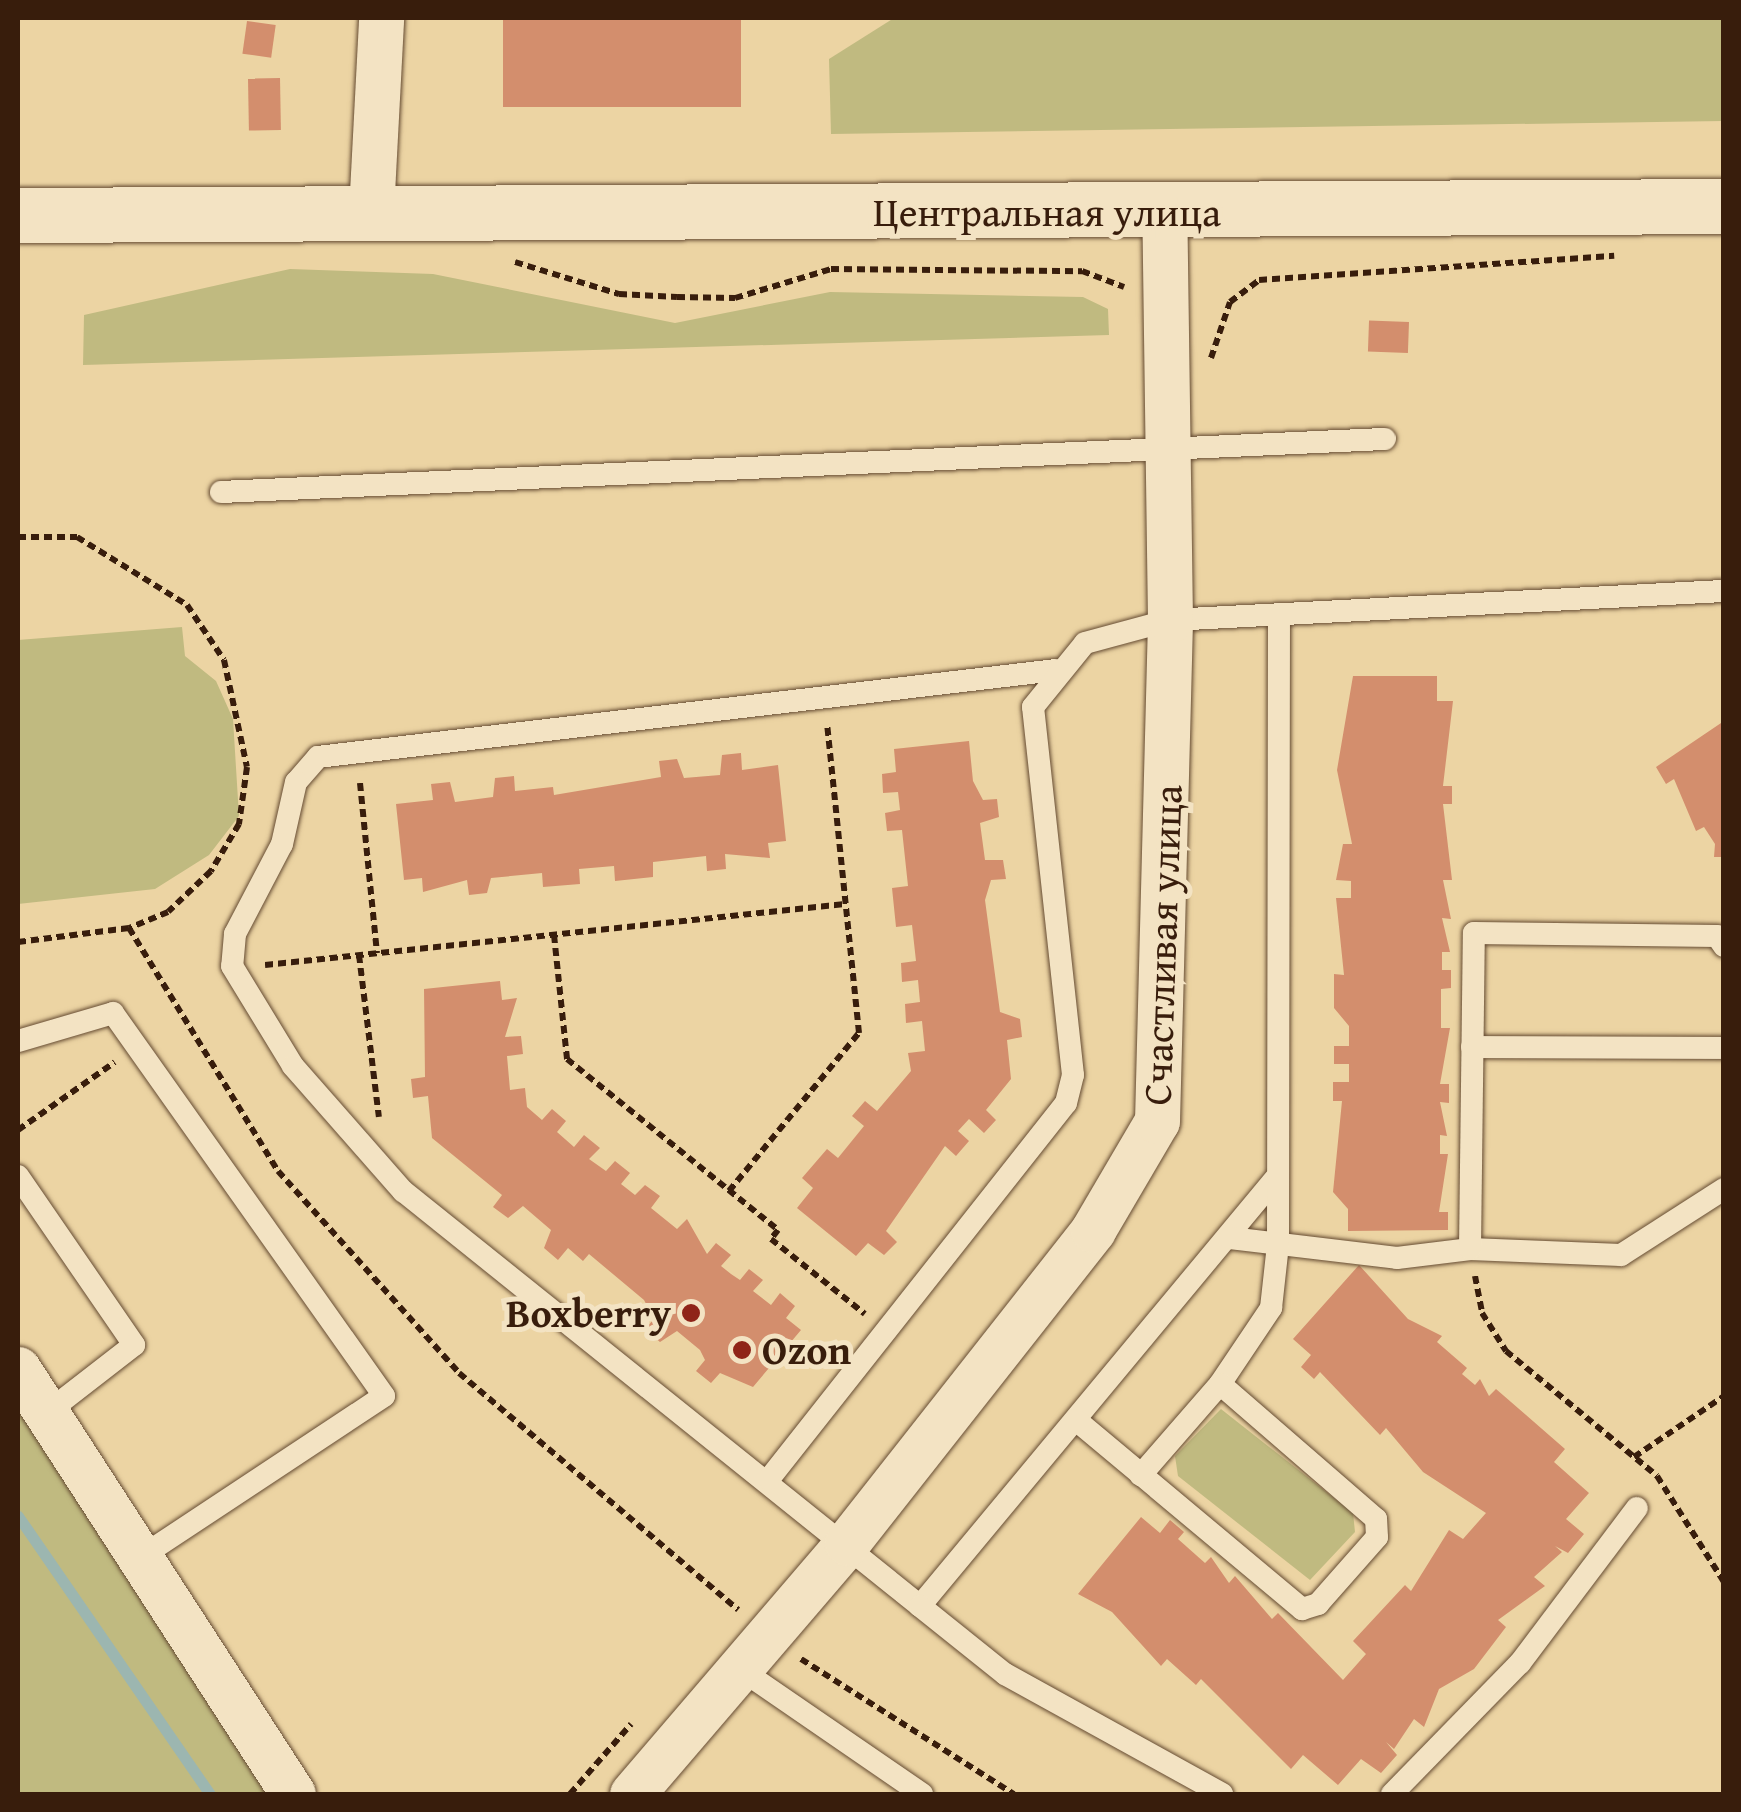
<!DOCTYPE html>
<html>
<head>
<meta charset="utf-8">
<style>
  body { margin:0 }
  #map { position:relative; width:1741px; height:1812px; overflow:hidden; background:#ecd4a3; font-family:"Gentium Book Plus",serif }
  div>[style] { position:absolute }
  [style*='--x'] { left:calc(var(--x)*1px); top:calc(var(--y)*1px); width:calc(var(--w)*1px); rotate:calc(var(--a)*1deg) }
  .green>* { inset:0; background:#c0ba80 }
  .stream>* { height:11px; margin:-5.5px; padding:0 5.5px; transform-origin:5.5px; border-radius:5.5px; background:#9cb6b0 }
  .building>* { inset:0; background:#d38e6d; transform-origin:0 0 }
  .path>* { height:6px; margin-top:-3px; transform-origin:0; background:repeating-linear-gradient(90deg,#381d0c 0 8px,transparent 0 13px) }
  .roads { filter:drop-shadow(0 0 2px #654b32) drop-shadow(0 0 2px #654b32) }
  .service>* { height:22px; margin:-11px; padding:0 11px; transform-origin:11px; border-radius:11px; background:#f3e3c3 }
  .minor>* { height:45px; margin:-22.5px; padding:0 22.5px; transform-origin:22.5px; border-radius:22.5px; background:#f3e3c3 }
  .secondary>* { height:55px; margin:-27.5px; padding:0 27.5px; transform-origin:27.5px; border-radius:27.5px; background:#f3e3c3 }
  .dots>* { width:28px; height:28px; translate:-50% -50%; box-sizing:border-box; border:5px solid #f3e3c3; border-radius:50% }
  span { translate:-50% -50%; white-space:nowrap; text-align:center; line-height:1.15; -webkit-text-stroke:10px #f3e3c3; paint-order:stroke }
  .street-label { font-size:40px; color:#381d0c }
  .poi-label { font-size:40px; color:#381d0c; font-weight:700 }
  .right { translate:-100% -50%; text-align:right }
  .left { translate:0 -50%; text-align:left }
  .frame { position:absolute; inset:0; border:20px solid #381d0c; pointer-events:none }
</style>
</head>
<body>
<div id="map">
  <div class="green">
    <i style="clip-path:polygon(894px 18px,1723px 18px,1723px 121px,831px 134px,829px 59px)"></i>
    <i style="clip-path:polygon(290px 269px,433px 274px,675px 323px,830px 292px,1083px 297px,1108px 309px,1109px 335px,83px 365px,84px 315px)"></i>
    <i style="clip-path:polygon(182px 627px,185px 656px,216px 681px,233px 719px,239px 816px,209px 855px,155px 889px,18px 904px,18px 640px)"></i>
    <i style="clip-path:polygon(18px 1369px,293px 1794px,18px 1794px)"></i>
    <i style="clip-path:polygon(1221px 1409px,1353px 1513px,1355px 1532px,1310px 1580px,1178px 1476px,1175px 1456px)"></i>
  </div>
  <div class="stream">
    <i style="--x:18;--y:1516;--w:338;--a:55.4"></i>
  </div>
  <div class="building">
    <i style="left:503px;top:18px;width:238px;height:89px"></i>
    <i style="left:247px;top:21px;width:29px;height:33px;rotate:8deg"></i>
    <i style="left:280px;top:78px;width:52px;height:32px;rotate:89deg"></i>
    <i style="left:1409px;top:322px;width:31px;height:40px;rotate:92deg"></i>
    <i style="clip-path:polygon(1353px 676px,1437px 676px,1437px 701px,1453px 701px,1443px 786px,1452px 786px,1452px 804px,1443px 804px,1452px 880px,1443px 880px,1451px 919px,1442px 918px,1450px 952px,1442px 952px,1442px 970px,1451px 970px,1451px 988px,1441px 989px,1441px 1028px,1450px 1028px,1440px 1084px,1449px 1084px,1449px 1103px,1440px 1102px,1447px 1136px,1440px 1135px,1440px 1154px,1448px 1154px,1439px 1212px,1448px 1212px,1448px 1230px,1348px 1231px,1348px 1209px,1333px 1192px,1342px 1101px,1333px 1101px,1333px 1082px,1349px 1082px,1349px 1064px,1334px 1064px,1334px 1046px,1349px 1046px,1349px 1026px,1334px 1008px,1334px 974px,1344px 975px,1336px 898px,1351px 898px,1351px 881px,1336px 880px,1343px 844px,1352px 844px,1337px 770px)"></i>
    <i style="clip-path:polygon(1724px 721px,1724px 857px,1714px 857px,1715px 844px,1704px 827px,1696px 831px,1674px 779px,1666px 784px,1656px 767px)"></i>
    <i style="clip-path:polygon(969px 741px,973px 781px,983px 800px,997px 799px,999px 817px,980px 823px,985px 860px,1003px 860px,1006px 879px,991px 880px,985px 900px,1000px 1012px,1020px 1019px,1022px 1037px,1007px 1040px,1011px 1079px,986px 1110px,996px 1120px,984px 1133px,969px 1119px,958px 1131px,969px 1141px,956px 1156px,945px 1146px,886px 1231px,897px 1242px,884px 1255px,868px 1243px,856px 1256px,797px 1208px,813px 1188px,802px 1178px,827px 1149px,838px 1158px,864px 1126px,852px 1116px,865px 1101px,877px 1111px,911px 1071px,908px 1053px,925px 1051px,922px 1021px,906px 1023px,905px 1004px,920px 1002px,918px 980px,902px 982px,901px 963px,916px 961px,912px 925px,896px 927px,892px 888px,908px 886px,902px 830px,887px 831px,885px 813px,900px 810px,898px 792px,883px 793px,882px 774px,896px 772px,894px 749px)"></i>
    <i style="clip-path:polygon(741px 753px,742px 770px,778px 765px,786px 841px,768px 843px,770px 858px,725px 854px,726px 869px,707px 871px,706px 856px,653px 862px,653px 877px,615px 881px,614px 866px,579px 869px,580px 884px,543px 887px,542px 873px,491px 878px,487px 893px,469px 895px,467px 880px,423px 892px,422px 878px,404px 880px,396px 804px,433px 800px,431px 784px,450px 782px,455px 802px,493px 797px,495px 778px,514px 776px,515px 791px,553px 787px,554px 795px,661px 777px,659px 761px,677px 759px,684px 778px,720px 775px,722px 755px)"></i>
    <i style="clip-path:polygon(500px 981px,502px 1000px,517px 998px,505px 1037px,521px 1036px,523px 1054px,507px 1056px,510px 1090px,525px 1088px,527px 1107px,542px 1120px,552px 1109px,566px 1121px,557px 1132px,574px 1147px,584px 1135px,600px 1148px,589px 1159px,606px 1171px,615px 1161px,630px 1173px,621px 1184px,635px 1195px,645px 1185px,660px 1196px,651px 1208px,677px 1229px,687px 1219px,707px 1254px,716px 1243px,731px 1255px,721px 1266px,731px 1274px,740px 1280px,749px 1269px,763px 1280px,753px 1291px,771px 1305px,780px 1293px,795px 1306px,786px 1318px,801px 1330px,753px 1387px,720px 1373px,711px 1383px,696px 1371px,705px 1360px,700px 1350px,677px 1331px,660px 1342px,645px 1329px,654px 1319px,644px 1300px,589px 1254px,583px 1261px,568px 1248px,558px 1260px,544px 1248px,551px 1230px,523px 1206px,508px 1218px,493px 1207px,502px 1195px,432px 1138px,428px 1096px,413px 1098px,411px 1079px,425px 1077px,424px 989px)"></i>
    <i style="clip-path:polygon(1359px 1265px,1408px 1319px,1442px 1336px,1437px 1342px,1467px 1368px,1462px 1374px,1475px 1385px,1480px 1379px,1489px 1396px,1496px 1389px,1565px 1449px,1554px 1462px,1589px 1493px,1566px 1519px,1584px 1534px,1568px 1553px,1555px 1546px,1562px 1552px,1534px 1577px,1545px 1586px,1498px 1620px,1506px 1627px,1474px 1669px,1439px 1689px,1424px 1727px,1414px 1719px,1394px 1749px,1386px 1742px,1397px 1755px,1381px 1773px,1361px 1759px,1338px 1785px,1303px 1755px,1291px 1769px,1201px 1679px,1196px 1685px,1167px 1659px,1161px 1666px,1112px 1612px,1078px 1594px,1141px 1517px,1160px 1533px,1170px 1520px,1184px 1532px,1178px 1539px,1205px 1563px,1211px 1557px,1229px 1583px,1235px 1576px,1272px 1619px,1278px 1613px,1343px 1680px,1366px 1654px,1353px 1641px,1405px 1585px,1411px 1591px,1449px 1530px,1463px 1539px,1486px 1513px,1423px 1472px,1386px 1428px,1380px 1435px,1320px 1372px,1314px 1379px,1301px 1367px,1311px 1355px,1293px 1339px)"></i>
  </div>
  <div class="path">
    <i style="--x:515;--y:262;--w:109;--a:17.1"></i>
    <i style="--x:619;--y:294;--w:58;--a:3"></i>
    <i style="--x:677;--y:297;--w:58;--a:1"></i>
    <i style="--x:735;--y:298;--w:100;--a:-16.8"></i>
    <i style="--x:831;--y:269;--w:251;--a:0.5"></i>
    <i style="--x:1082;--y:271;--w:45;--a:20.9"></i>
    <i style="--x:1211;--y:358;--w:59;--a:-71.3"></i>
    <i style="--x:1230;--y:302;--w:36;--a:-37"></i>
    <i style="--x:1259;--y:280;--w:356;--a:-3.9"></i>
    <i style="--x:18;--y:537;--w:59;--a:0"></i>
    <i style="--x:77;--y:537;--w:129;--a:31.7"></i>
    <i style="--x:187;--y:605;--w:66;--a:56.1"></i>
    <i style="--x:224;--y:660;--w:109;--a:77.9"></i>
    <i style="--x:247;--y:767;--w:58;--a:98"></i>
    <i style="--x:239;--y:824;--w:55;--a:120.8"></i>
    <i style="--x:211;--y:871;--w:59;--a:136.4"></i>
    <i style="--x:168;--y:912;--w:42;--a:157.7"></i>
    <i style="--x:129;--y:928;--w:112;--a:172.8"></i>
    <i style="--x:360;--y:783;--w:171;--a:84.3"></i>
    <i style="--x:129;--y:928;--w:285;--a:58.5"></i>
    <i style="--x:278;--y:1171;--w:271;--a:48.1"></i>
    <i style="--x:459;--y:1373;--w:366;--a:40.3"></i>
    <i style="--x:554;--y:935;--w:125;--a:84"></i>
    <i style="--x:567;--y:1059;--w:272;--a:39"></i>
    <i style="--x:778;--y:1230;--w:11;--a:128"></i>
    <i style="--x:771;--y:1239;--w:120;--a:38.6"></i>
    <i style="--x:359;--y:955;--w:163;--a:83"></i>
    <i style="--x:265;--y:965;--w:583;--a:-6"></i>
    <i style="--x:18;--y:1130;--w:118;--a:-35"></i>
    <i style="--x:729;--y:1191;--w:205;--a:-50.6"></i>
    <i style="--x:859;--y:1033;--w:310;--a:-95.9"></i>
    <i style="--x:1475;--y:1276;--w:38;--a:79"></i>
    <i style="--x:1482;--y:1313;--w:45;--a:57.7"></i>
    <i style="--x:1506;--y:1351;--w:196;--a:39.6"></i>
    <i style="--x:1657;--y:1476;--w:125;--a:57.7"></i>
    <i style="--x:1634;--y:1457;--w:109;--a:-34.1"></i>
    <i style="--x:801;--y:1659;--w:252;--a:32.4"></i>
    <i style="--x:570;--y:1794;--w:93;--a:-48.9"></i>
  </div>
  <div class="roads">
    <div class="service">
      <i style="--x:221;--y:492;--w:1165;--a:-2.61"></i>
      <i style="--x:1056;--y:670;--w:743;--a:173.28"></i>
      <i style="--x:318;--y:757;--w:33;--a:131"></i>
      <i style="--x:296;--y:782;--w:64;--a:102.7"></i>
      <i style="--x:282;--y:844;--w:102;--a:117.6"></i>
      <i style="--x:235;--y:934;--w:32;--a:95"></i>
      <i style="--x:232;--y:966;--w:117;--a:58.6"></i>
      <i style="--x:293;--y:1066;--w:167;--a:48.7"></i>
      <i style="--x:403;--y:1191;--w:663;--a:38.75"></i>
      <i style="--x:920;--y:1606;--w:554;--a:-50.27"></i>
      <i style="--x:18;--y:1041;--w:99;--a:-16.4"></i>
      <i style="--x:113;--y:1013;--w:469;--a:54.7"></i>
      <i style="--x:384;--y:1396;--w:297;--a:146.5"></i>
      <i style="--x:1472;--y:1047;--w:252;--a:0.2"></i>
      <i style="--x:18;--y:1176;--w:205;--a:55.5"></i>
      <i style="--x:134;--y:1345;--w:113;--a:142.2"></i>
      <i style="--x:1230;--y:1238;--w:168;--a:6.8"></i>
      <i style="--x:1397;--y:1258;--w:74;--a:-7"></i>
      <i style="--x:1470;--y:1249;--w:151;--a:2.3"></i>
      <i style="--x:1621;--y:1255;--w:122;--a:-32.7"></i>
      <i style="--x:1470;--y:1249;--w:316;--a:-89.3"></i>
      <i style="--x:1474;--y:933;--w:243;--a:0.7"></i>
      <i style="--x:1717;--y:936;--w:12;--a:55"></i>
      <i style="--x:1220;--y:1384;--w:92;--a:-56.1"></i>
      <i style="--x:1271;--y:1308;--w:63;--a:-83.7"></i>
      <i style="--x:1278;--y:1245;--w:631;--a:-89.91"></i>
      <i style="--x:1076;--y:1420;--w:295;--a:39.9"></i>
      <i style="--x:1302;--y:1609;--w:17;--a:-17"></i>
      <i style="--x:1318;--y:1604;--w:89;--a:-48.6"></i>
      <i style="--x:1377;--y:1537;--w:18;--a:-93"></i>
      <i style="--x:1376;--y:1519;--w:206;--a:-139.1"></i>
      <i style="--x:1220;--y:1384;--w:121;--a:131"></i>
      <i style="--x:769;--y:1479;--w:479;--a:-51.7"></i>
      <i style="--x:1066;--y:1103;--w:29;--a:-76"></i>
      <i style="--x:1073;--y:1075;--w:370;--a:-96.2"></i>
      <i style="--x:1033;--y:707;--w:82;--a:-50.9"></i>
      <i style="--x:1085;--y:643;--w:88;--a:-15.1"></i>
      <i style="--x:1170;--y:620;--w:555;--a:-3"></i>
      <i style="--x:920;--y:1606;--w:109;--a:38.7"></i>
      <i style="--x:1005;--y:1674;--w:248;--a:28.9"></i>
      <i style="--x:740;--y:1669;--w:221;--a:34.5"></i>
      <i style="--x:1392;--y:1794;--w:183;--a:-45.7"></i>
      <i style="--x:1520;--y:1663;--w:194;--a:-53"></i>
    </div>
    <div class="minor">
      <i style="--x:371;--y:212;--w:194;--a:-87"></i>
      <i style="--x:18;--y:1369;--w:506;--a:57.09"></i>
      <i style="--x:632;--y:1794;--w:330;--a:-49.4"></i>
      <i style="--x:847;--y:1543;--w:398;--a:-51.8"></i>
      <i style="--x:1093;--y:1230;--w:126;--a:-59.6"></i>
      <i style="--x:1157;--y:1121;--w:501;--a:-88.51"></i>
      <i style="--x:1170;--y:620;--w:408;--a:-90.8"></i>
    </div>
    <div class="secondary">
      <i style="--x:18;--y:215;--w:1706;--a:-0.3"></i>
    </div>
  </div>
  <div class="dots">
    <i style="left:691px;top:1313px;background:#8f2418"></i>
    <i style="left:742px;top:1350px;background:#8f2418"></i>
  </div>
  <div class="street-label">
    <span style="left:1047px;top:212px">Центральная улица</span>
    <span style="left:1162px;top:945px;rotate:-88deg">Счастливая улица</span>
  </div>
  <div class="poi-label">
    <span class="right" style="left:671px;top:1313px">Boxberry</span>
    <span class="left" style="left:762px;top:1350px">Ozon</span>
  </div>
  <div class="frame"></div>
</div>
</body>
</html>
